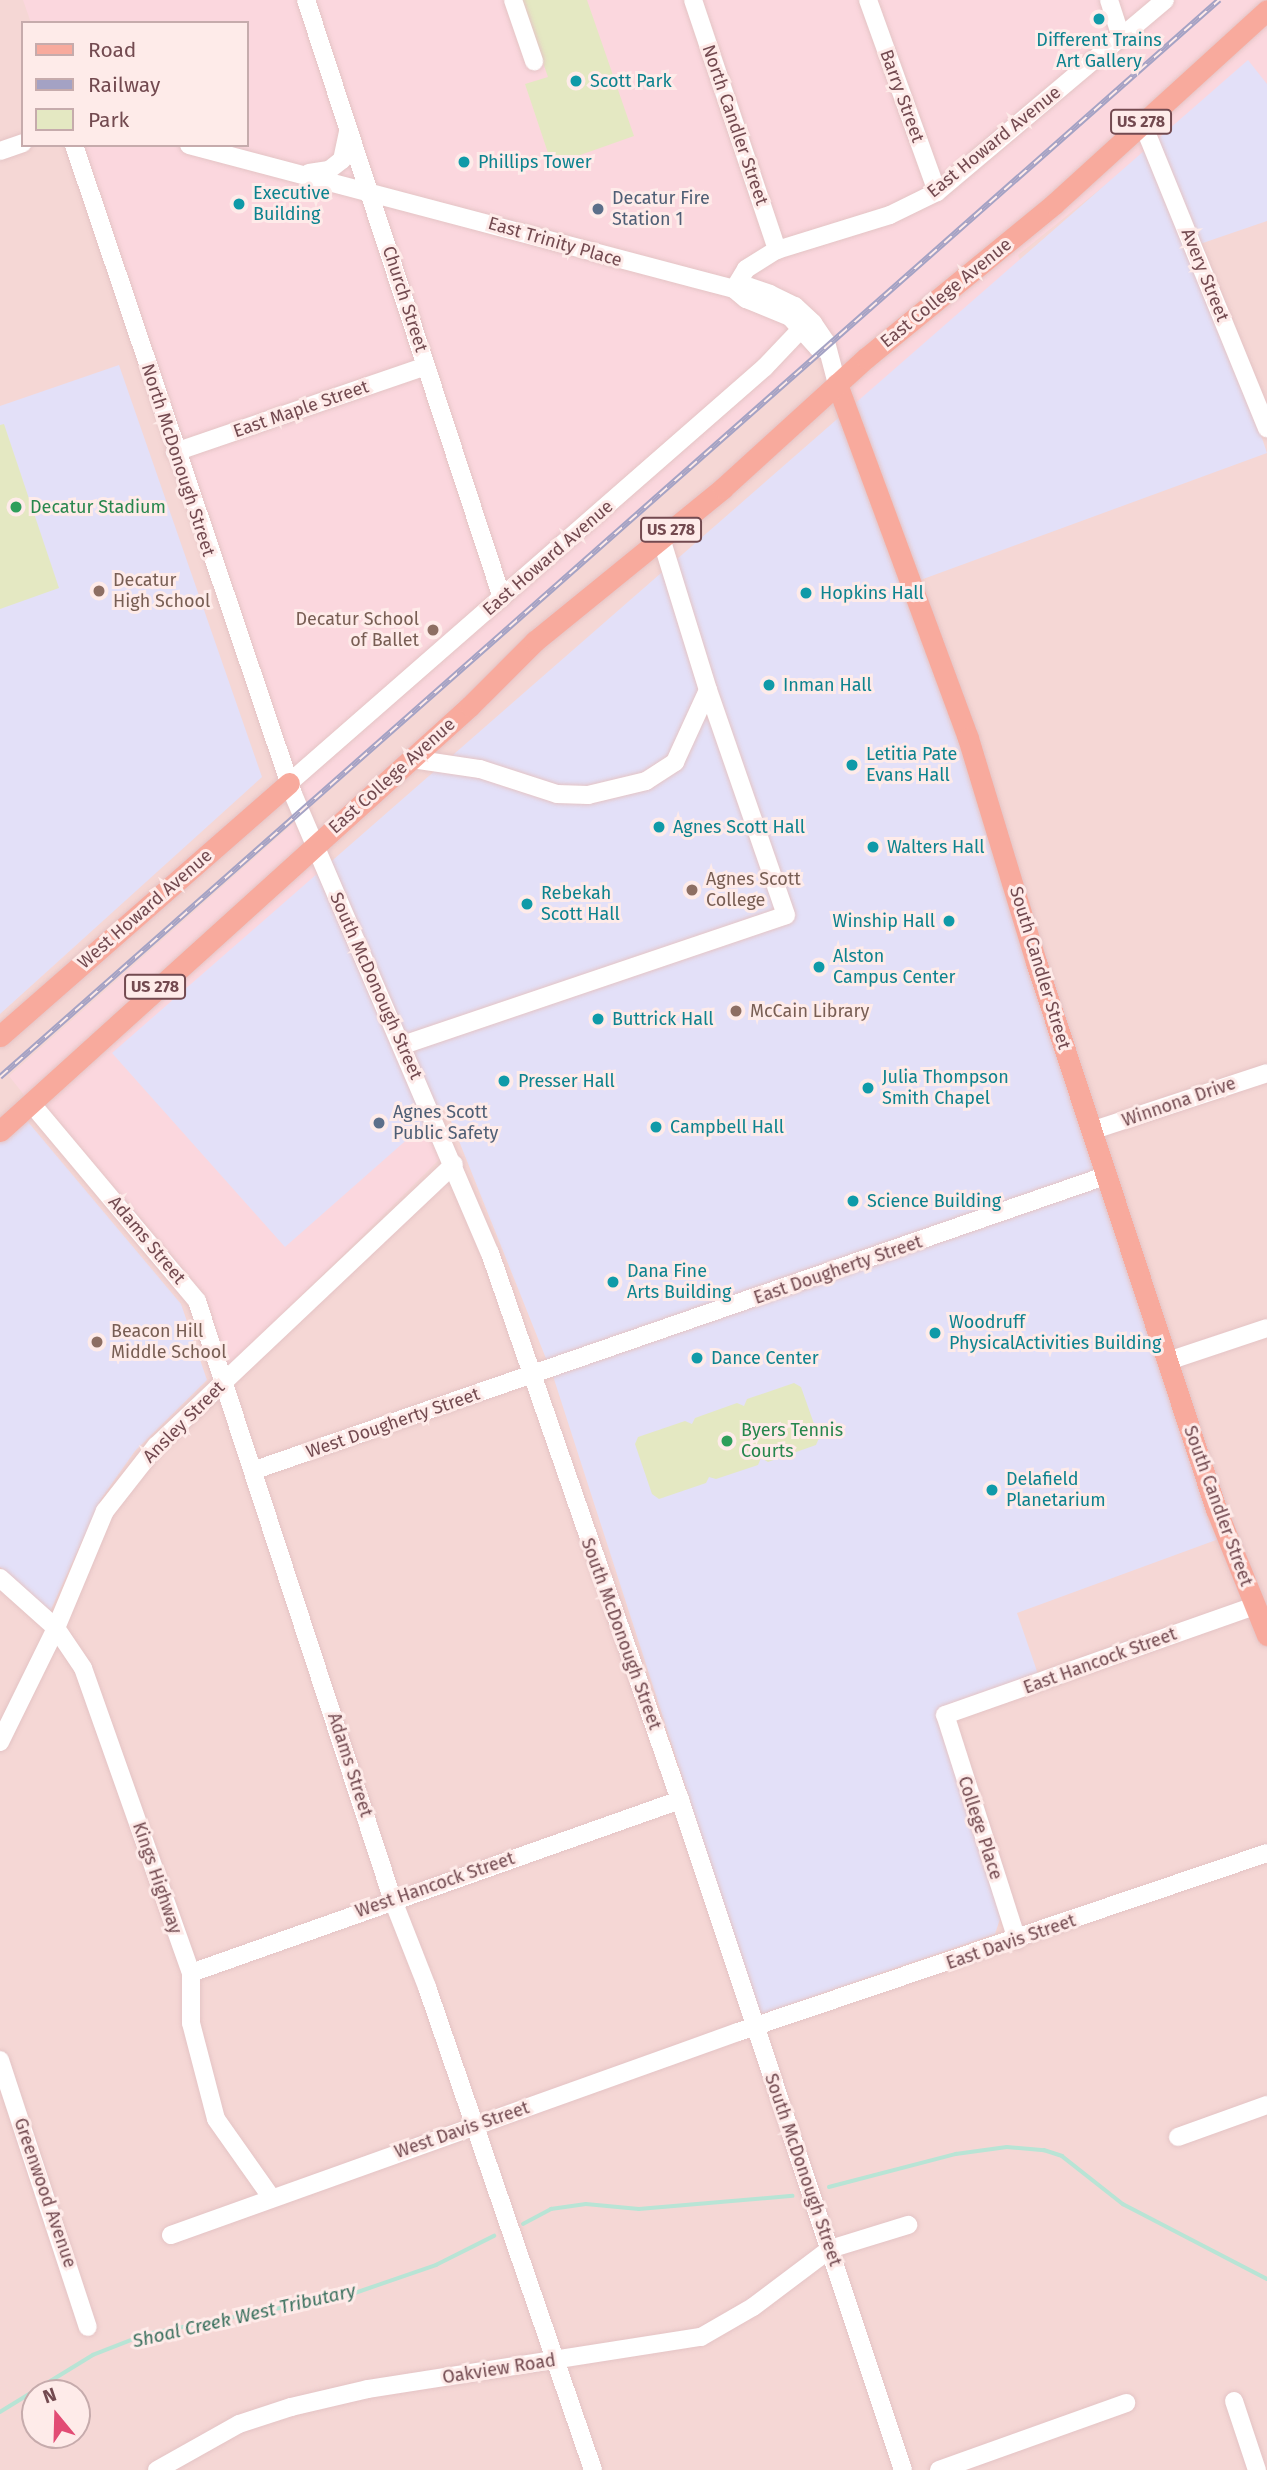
<!DOCTYPE html>
<html>
<head>
<meta charset="utf-8">
<style>
  body { margin:0 }
  #map { position:relative; width:1267px; height:2470px; overflow:hidden; background:#fbe6e3; font-family:"Fira Sans",sans-serif }
  div>[style] { position:absolute }
  [style*='--x'] { left:calc(var(--x)*1px); top:calc(var(--y)*1px); width:calc(var(--w)*1px); rotate:calc(var(--a)*1deg) }
  .residential>* { inset:0; background:#f5d7d5 }
  .commercial>* { inset:0; background:#fbd7de }
  .education>* { inset:0; background:#e3e0f8 }
  .green>* { inset:0; background:#e4e8c2 }
  .stream>* { height:3.5px; margin:-1.75px; padding:0 1.75px; transform-origin:1.75px; border-radius:1.75px; background:#b8e4d5 }
  .roads { filter:drop-shadow(0 0 2px #e4c4c5) drop-shadow(0 0 2px #e4c4c5) }
  .minor>* { height:18px; margin:-9px; padding:0 9px; transform-origin:9px; border-radius:9px; background:#fff }
  .major>* { height:21px; margin:-10.5px; padding:0 10.5px; transform-origin:10.5px; border-radius:10.5px; background:#f8aa9d }
  .rail>* { height:6px; margin-top:-3px; transform-origin:0; background:repeating-linear-gradient(90deg,#feebe9 0 10px,#a4a2c4 0 20px); box-sizing:border-box; border-block:2px solid #a4a2c4 }
  .dots>* { width:19px; height:19px; translate:-50% -50%; box-sizing:border-box; border:4px solid #feebe9; border-radius:50% }
  span { translate:-50% -50%; white-space:nowrap; text-align:center; line-height:1.15; -webkit-text-stroke:6px #feebe9; paint-order:stroke }
  .shield-label span { padding:2px 5px; background:#feebe9; border:2px solid; border-radius:5px; -webkit-text-stroke-width:0 }
  .shield-label { font-size:16px; color:#734a50; font-weight:700 }
  .culture-label { font-size:18px; color:#0d838f }
  .left { translate:0 -50%; text-align:left }
  .right { translate:-100% -50%; text-align:right }
  .street-label { font-size:18px; color:#734a50 }
  .service-label { font-size:18px; color:#4e5e75 }
  .leisure-label { font-size:18px; color:#27864d }
  .education-label { font-size:18px; color:#785e54 }
  .water-label { font-size:19px; color:#3c715f; font-style:italic }
  .legend { position:absolute; left:21px; top:21px; width:228px; height:126px; box-sizing:border-box; background:#feebe9; border:2px solid #c6abac; margin:0; padding:9px 12px; list-style:none; font-size:21px; color:#734a50 }
  .legend li { display:flex; align-items:center; gap:14px; height:35px }
  .legend b { width:35px; border:2px solid #c6abac }
  .north { position:absolute; left:21px; top:2379px; width:70px; height:70px; box-sizing:border-box; background:#feebe9; border:2px solid #c6abac; border-radius:50%; rotate:341deg; font-size:19px; font-weight:700; line-height:28px; text-align:center; color:#734a50 }
  .north::after { content:''; display:block; margin:auto; width:24px; height:32px; background:#e24c74; clip-path:polygon(50% 0,100% 100%,50% 72%,0 100%) }
</style>
</head>
<body>
<div id="map">
  <div class="residential">
    <i style="clip-path:polygon(evenodd,0 0,1267px 0,1267px 2470px,0 2470px,0 0,23px 23px,247px 23px,247px 145px,23px 145px,23px 23px,0 0,35px 2393px,77px 2393px,77px 2435px,35px 2435px,35px 2393px)"></i>
  </div>
  <div class="commercial">
    <i style="clip-path:polygon(23px 0,1267px 0,1267px 84px,1248px 61px,1150px 149px,1018px 255px,1073px 392px,870px 464px,829px 342px,304px 811px,73px 145px,247px 145px,247px 23px,31px 23px)"></i>
    <i style="clip-path:polygon(305px 813px,445px 1154px,221px 1375px,192px 1305px,9px 1076px)"></i>
  </div>
  <div class="education">
    <i style="clip-path:polygon(1248px 60px,1267px 84px,1267px 221px,1197px 245px,1267px 453px,915px 582px,1227px 1536px,1017px 1613px,1039px 1677px,945px 1709px,1001px 1916px,995px 1934px,759px 2015px,553px 1376px,445px 1106px,285px 1247px,112px 1053px)"></i>
    <i style="clip-path:polygon(119px 365px,262px 777px,0 1014px,0 406px)"></i>
    <i style="clip-path:polygon(23px 1116px,181px 1304px,207px 1380px,135px 1451px,101px 1499px,50px 1612px,0 1567px,0 1137px)"></i>
  </div>
  <div class="green">
    <i style="clip-path:polygon(521px 0,587px 0,634px 136px,552px 165px,525px 84px,548px 77px)"></i>
    <i style="clip-path:polygon(4px 424px,59px 588px,0 609px,0 425px)"></i>
    <i style="clip-path:polygon(794px 1383px,801px 1387px,819px 1438px,816px 1445px,768px 1462px,761px 1458px,758px 1465px,716px 1479px,709px 1477px,706px 1483px,659px 1499px,652px 1494px,635px 1444px,638px 1437px,685px 1421px,692px 1424px,695px 1418px,737px 1403px,744px 1406px,747px 1399px)"></i>
  </div>
  <div class="stream">
    <i style="--x:829;--y:2187;--w:131;--a:-14.6"></i>
    <i style="--x:956;--y:2154;--w:51;--a:-7.8"></i>
    <i style="--x:1007;--y:2147;--w:37;--a:5"></i>
    <i style="--x:1044;--y:2150;--w:19;--a:18"></i>
    <i style="--x:1062;--y:2156;--w:78;--a:38.2"></i>
    <i style="--x:1123;--y:2204;--w:162;--a:27.5"></i>
    <i style="--x:523;--y:2224;--w:32;--a:-28"></i>
    <i style="--x:551;--y:2209;--w:35;--a:-8"></i>
    <i style="--x:586;--y:2204;--w:53;--a:5.4"></i>
    <i style="--x:639;--y:2209;--w:154;--a:-4.9"></i>
    <i style="--x:0;--y:2412;--w:109;--a:-31.5"></i>
    <i style="--x:93;--y:2355;--w:58;--a:-21.3"></i>
    <i style="--x:147;--y:2334;--w:209;--a:-11"></i>
    <i style="--x:352;--y:2294;--w:89;--a:-19"></i>
    <i style="--x:436;--y:2265;--w:65;--a:-26.6"></i>
  </div>
  <div class="roads">
    <div class="minor">
      <i style="--x:306;--y:0;--w:629;--a:71.85"></i>
      <i style="--x:513;--y:0;--w:65;--a:71"></i>
      <i style="--x:693;--y:0;--w:264;--a:71.4"></i>
      <i style="--x:868;--y:0;--w:204;--a:70.2"></i>
      <i style="--x:1109;--y:0;--w:39;--a:72"></i>
      <i style="--x:1142;--y:122;--w:331;--a:67.8"></i>
      <i style="--x:74;--y:145;--w:685;--a:71.35"></i>
      <i style="--x:293;--y:794;--w:499;--a:66.8"></i>
      <i style="--x:490;--y:1253;--w:579;--a:70.85"></i>
      <i style="--x:680;--y:1800;--w:706;--a:71.59"></i>
      <i style="--x:189;--y:145;--w:564;--a:14.8"></i>
      <i style="--x:734;--y:289;--w:16;--a:40"></i>
      <i style="--x:746;--y:299;--w:48;--a:22.2"></i>
      <i style="--x:790;--y:317;--w:42;--a:47.9"></i>
      <i style="--x:818;--y:348;--w:7;--a:8"></i>
      <i style="--x:0;--y:151;--w:24;--a:-19"></i>
      <i style="--x:309;--y:173;--w:20;--a:-9"></i>
      <i style="--x:329;--y:170;--w:16;--a:-38"></i>
      <i style="--x:342;--y:160;--w:30;--a:-78"></i>
      <i style="--x:734;--y:289;--w:23;--a:-59"></i>
      <i style="--x:746;--y:269;--w:36;--a:-32"></i>
      <i style="--x:777;--y:250;--w:118;--a:-17.2"></i>
      <i style="--x:890;--y:215;--w:52;--a:-26.1"></i>
      <i style="--x:937;--y:192;--w:298;--a:-40.1"></i>
      <i style="--x:741;--y:292;--w:10;--a:-29"></i>
      <i style="--x:750;--y:287;--w:21;--a:19"></i>
      <i style="--x:770;--y:294;--w:28;--a:26"></i>
      <i style="--x:795;--y:306;--w:25;--a:43"></i>
      <i style="--x:813;--y:323;--w:23;--a:56"></i>
      <i style="--x:826;--y:342;--w:43;--a:75.3"></i>
      <i style="--x:175;--y:452;--w:265;--a:-18.9"></i>
      <i style="--x:412;--y:759;--w:69;--a:8.4"></i>
      <i style="--x:480;--y:769;--w:81;--a:18"></i>
      <i style="--x:557;--y:794;--w:31;--a:2"></i>
      <i style="--x:588;--y:795;--w:60;--a:-13.6"></i>
      <i style="--x:646;--y:781;--w:35;--a:-33"></i>
      <i style="--x:675;--y:762;--w:79;--a:-65.4"></i>
      <i style="--x:708;--y:690;--w:159;--a:-107.2"></i>
      <i style="--x:289;--y:783;--w:632;--a:-41.15"></i>
      <i style="--x:765;--y:367;--w:52;--a:-46.5"></i>
      <i style="--x:403;--y:1045;--w:404;--a:-18.7"></i>
      <i style="--x:786;--y:915;--w:238;--a:-109.1"></i>
      <i style="--x:31;--y:1103;--w:258;--a:50"></i>
      <i style="--x:197;--y:1301;--w:628;--a:71.91"></i>
      <i style="--x:392;--y:1898;--w:96;--a:68.5"></i>
      <i style="--x:427;--y:1987;--w:511;--a:71.03"></i>
      <i style="--x:1091;--y:1131;--w:185;--a:-18.2"></i>
      <i style="--x:1168;--y:1361;--w:104;--a:-18.4"></i>
      <i style="--x:255;--y:1470;--w:899;--a:-19.08"></i>
      <i style="--x:0;--y:1578;--w:75;--a:41.8"></i>
      <i style="--x:56;--y:1628;--w:48;--a:56"></i>
      <i style="--x:83;--y:1668;--w:324;--a:70.5"></i>
      <i style="--x:191;--y:1973;--w:50;--a:90"></i>
      <i style="--x:191;--y:2023;--w:99;--a:75.4"></i>
      <i style="--x:216;--y:2119;--w:95;--a:54.8"></i>
      <i style="--x:0;--y:1742;--w:127;--a:-63.8"></i>
      <i style="--x:56;--y:1628;--w:127;--a:-67.3"></i>
      <i style="--x:105;--y:1511;--w:83;--a:-51.9"></i>
      <i style="--x:156;--y:1446;--w:410;--a:-43.4"></i>
      <i style="--x:1017;--y:1940;--w:236;--a:-107.7"></i>
      <i style="--x:945;--y:1715;--w:328;--a:-19.4"></i>
      <i style="--x:191;--y:1973;--w:519;--a:-19.48"></i>
      <i style="--x:0;--y:2060;--w:281;--a:71.8"></i>
      <i style="--x:1178;--y:2137;--w:95;--a:-19.8"></i>
      <i style="--x:171;--y:2235;--w:602;--a:-19.7"></i>
      <i style="--x:738;--y:2032;--w:558;--a:-18.69"></i>
      <i style="--x:1234;--y:2401;--w:73;--a:71.6"></i>
      <i style="--x:157;--y:2470;--w:94;--a:-29.3"></i>
      <i style="--x:239;--y:2424;--w:55;--a:-18.1"></i>
      <i style="--x:291;--y:2407;--w:79;--a:-13.2"></i>
      <i style="--x:368;--y:2389;--w:337;--a:-8.9"></i>
      <i style="--x:701;--y:2337;--w:60;--a:-30"></i>
      <i style="--x:753;--y:2307;--w:96;--a:-37"></i>
      <i style="--x:830;--y:2249;--w:82;--a:-17.1"></i>
      <i style="--x:939;--y:2470;--w:199;--a:-19.7"></i>
    </div>
    <div class="major">
      <i style="--x:837;--y:384;--w:377;--a:69.7"></i>
      <i style="--x:968;--y:738;--w:234;--a:73.1"></i>
      <i style="--x:1036;--y:962;--w:576;--a:71.79"></i>
      <i style="--x:1216;--y:1509;--w:136;--a:68"></i>
      <i style="--x:0;--y:1036;--w:384;--a:-41.2"></i>
      <i style="--x:0;--y:1131;--w:634;--a:-42.12"></i>
      <i style="--x:470;--y:706;--w:92;--a:-45"></i>
      <i style="--x:535;--y:641;--w:242;--a:-39.1"></i>
      <i style="--x:723;--y:488;--w:193;--a:-42.3"></i>
      <i style="--x:866;--y:358;--w:243;--a:-39.3"></i>
      <i style="--x:1054;--y:204;--w:288;--a:-42.3"></i>
    </div>
  </div>
  <div class="rail">
    <i style="--x:0;--y:1077;--w:1627;--a:-41.46"></i>
  </div>
  <div class="dots">
    <i style="left:1099px;top:19px;background:#0f9aa8"></i>
    <i style="left:576px;top:81px;background:#0f9aa8"></i>
    <i style="left:464px;top:162px;background:#0f9aa8"></i>
    <i style="left:239px;top:204px;background:#0f9aa8"></i>
    <i style="left:598px;top:209px;background:#5c6f8a"></i>
    <i style="left:16px;top:507px;background:#2e9e5b"></i>
    <i style="left:99px;top:591px;background:#8d6e63"></i>
    <i style="left:806px;top:593px;background:#0f9aa8"></i>
    <i style="left:433px;top:630px;background:#8d6e63"></i>
    <i style="left:769px;top:685px;background:#0f9aa8"></i>
    <i style="left:852px;top:765px;background:#0f9aa8"></i>
    <i style="left:659px;top:827px;background:#0f9aa8"></i>
    <i style="left:873px;top:847px;background:#0f9aa8"></i>
    <i style="left:692px;top:890px;background:#8d6e63"></i>
    <i style="left:527px;top:904px;background:#0f9aa8"></i>
    <i style="left:949px;top:921px;background:#0f9aa8"></i>
    <i style="left:819px;top:967px;background:#0f9aa8"></i>
    <i style="left:736px;top:1011px;background:#8d6e63"></i>
    <i style="left:598px;top:1019px;background:#0f9aa8"></i>
    <i style="left:504px;top:1081px;background:#0f9aa8"></i>
    <i style="left:868px;top:1088px;background:#0f9aa8"></i>
    <i style="left:379px;top:1123px;background:#5c6f8a"></i>
    <i style="left:656px;top:1127px;background:#0f9aa8"></i>
    <i style="left:853px;top:1201px;background:#0f9aa8"></i>
    <i style="left:613px;top:1282px;background:#0f9aa8"></i>
    <i style="left:935px;top:1333px;background:#0f9aa8"></i>
    <i style="left:97px;top:1342px;background:#8d6e63"></i>
    <i style="left:697px;top:1358px;background:#0f9aa8"></i>
    <i style="left:727px;top:1441px;background:#2e9e5b"></i>
    <i style="left:992px;top:1490px;background:#0f9aa8"></i>
  </div>
  <div class="shield-label">
    <span style="left:1141px;top:122px">US 278</span>
    <span style="left:671px;top:530px">US 278</span>
    <span style="left:155px;top:987px">US 278</span>
  </div>
  <div class="culture-label">
    <span style="left:1099px;top:51px">Different Trains<br>Art Gallery</span>
    <span class="left" style="left:590px;top:81px">Scott Park</span>
    <span class="left" style="left:478px;top:162px">Phillips Tower</span>
    <span class="left" style="left:253px;top:204px">Executive<br>Building</span>
    <span class="left" style="left:820px;top:593px">Hopkins Hall</span>
    <span class="left" style="left:783px;top:685px">Inman Hall</span>
    <span class="left" style="left:866px;top:765px">Letitia Pate<br>Evans Hall</span>
    <span class="left" style="left:673px;top:827px">Agnes Scott Hall</span>
    <span class="left" style="left:887px;top:847px">Walters Hall</span>
    <span class="left" style="left:541px;top:904px">Rebekah<br>Scott Hall</span>
    <span class="right" style="left:935px;top:921px">Winship Hall</span>
    <span class="left" style="left:833px;top:967px">Alston<br>Campus Center</span>
    <span class="left" style="left:612px;top:1019px">Buttrick Hall</span>
    <span class="left" style="left:882px;top:1088px">Julia Thompson<br>Smith Chapel</span>
    <span class="left" style="left:518px;top:1081px">Presser Hall</span>
    <span class="left" style="left:670px;top:1127px">Campbell Hall</span>
    <span class="left" style="left:867px;top:1201px">Science Building</span>
    <span class="left" style="left:627px;top:1282px">Dana Fine<br>Arts Building</span>
    <span class="left" style="left:949px;top:1333px">Woodruff<br>PhysicalActivities Building</span>
    <span class="left" style="left:711px;top:1358px">Dance Center</span>
    <span class="left" style="left:1006px;top:1490px">Delafield<br>Planetarium</span>
  </div>
  <div class="street-label">
    <span style="left:902px;top:96px;rotate:70deg">Barry Street</span>
    <span style="left:735px;top:125px;rotate:71deg">North Candler Street</span>
    <span style="left:994px;top:142px;rotate:-39deg">East Howard Avenue</span>
    <span style="left:555px;top:242px;rotate:16deg">East Trinity Place</span>
    <span style="left:1205px;top:275px;rotate:68deg">Avery Street</span>
    <span style="left:946px;top:293px;rotate:-39deg">East College Avenue</span>
    <span style="left:405px;top:299px;rotate:72deg">Church Street</span>
    <span style="left:301px;top:409px;rotate:-19deg">East Maple Street</span>
    <span style="left:178px;top:460px;rotate:72deg">North McDonough Street</span>
    <span style="left:548px;top:558px;rotate:-41deg">East Howard Avenue</span>
    <span style="left:392px;top:776px;rotate:-42deg">East College Avenue</span>
    <span style="left:145px;top:909px;rotate:-41deg">West Howard Avenue</span>
    <span style="left:1040px;top:968px;rotate:73deg">South Candler Street</span>
    <span style="left:376px;top:986px;rotate:66deg">South McDonough Street</span>
    <span style="left:1179px;top:1102px;rotate:-19deg">Winnona Drive</span>
    <span style="left:147px;top:1240px;rotate:50deg">Adams Street</span>
    <span style="left:838px;top:1270px;rotate:-19deg">East Dougherty Street</span>
    <span style="left:184px;top:1422px;rotate:-45deg">Ansley Street</span>
    <span style="left:393px;top:1423px;rotate:-19deg">West Dougherty Street</span>
    <span style="left:1218px;top:1506px;rotate:70deg">South Candler Street</span>
    <span style="left:621px;top:1634px;rotate:70deg">South McDonough Street</span>
    <span style="left:1100px;top:1661px;rotate:-20deg">East Hancock Street</span>
    <span style="left:350px;top:1765px;rotate:72deg">Adams Street</span>
    <span style="left:980px;top:1828px;rotate:72deg">College Place</span>
    <span style="left:157px;top:1878px;rotate:71deg">Kings Highway</span>
    <span style="left:435px;top:1885px;rotate:-19deg">West Hancock Street</span>
    <span style="left:1011px;top:1942px;rotate:-19deg">East Davis Street</span>
    <span style="left:462px;top:2130px;rotate:-19deg">West Davis Street</span>
    <span style="left:803px;top:2170px;rotate:71deg">South McDonough Street</span>
    <span style="left:45px;top:2193px;rotate:71deg">Greenwood Avenue</span>
    <span style="left:499px;top:2369px;rotate:-9deg">Oakview Road</span>
  </div>
  <div class="service-label">
    <span class="left" style="left:612px;top:209px">Decatur Fire<br>Station 1</span>
    <span class="left" style="left:393px;top:1123px">Agnes Scott<br>Public Safety</span>
  </div>
  <div class="leisure-label">
    <span class="left" style="left:30px;top:507px">Decatur Stadium</span>
    <span class="left" style="left:741px;top:1441px">Byers Tennis<br>Courts</span>
  </div>
  <div class="education-label">
    <span class="left" style="left:113px;top:591px">Decatur<br>High School</span>
    <span class="right" style="left:419px;top:630px">Decatur School<br>of Ballet</span>
    <span class="left" style="left:706px;top:890px">Agnes Scott<br>College</span>
    <span class="left" style="left:750px;top:1011px">McCain Library</span>
    <span class="left" style="left:111px;top:1342px">Beacon Hill<br>Middle School</span>
  </div>
  <div class="water-label">
    <span style="left:244px;top:2316px;rotate:-13deg">Shoal Creek West Tributary</span>
  </div>
  <ul class="legend">
  <li><b style="height:9px;background:#f8aa9d"></b>Road</li>
  <li><b style="height:9px;background:#a4a2c4"></b>Railway</li>
  <li><b style="height:19px;background:#e4e8c2"></b>Park</li>
  </ul>
  <div class="north">N</div>
</div>
</body>
</html>
